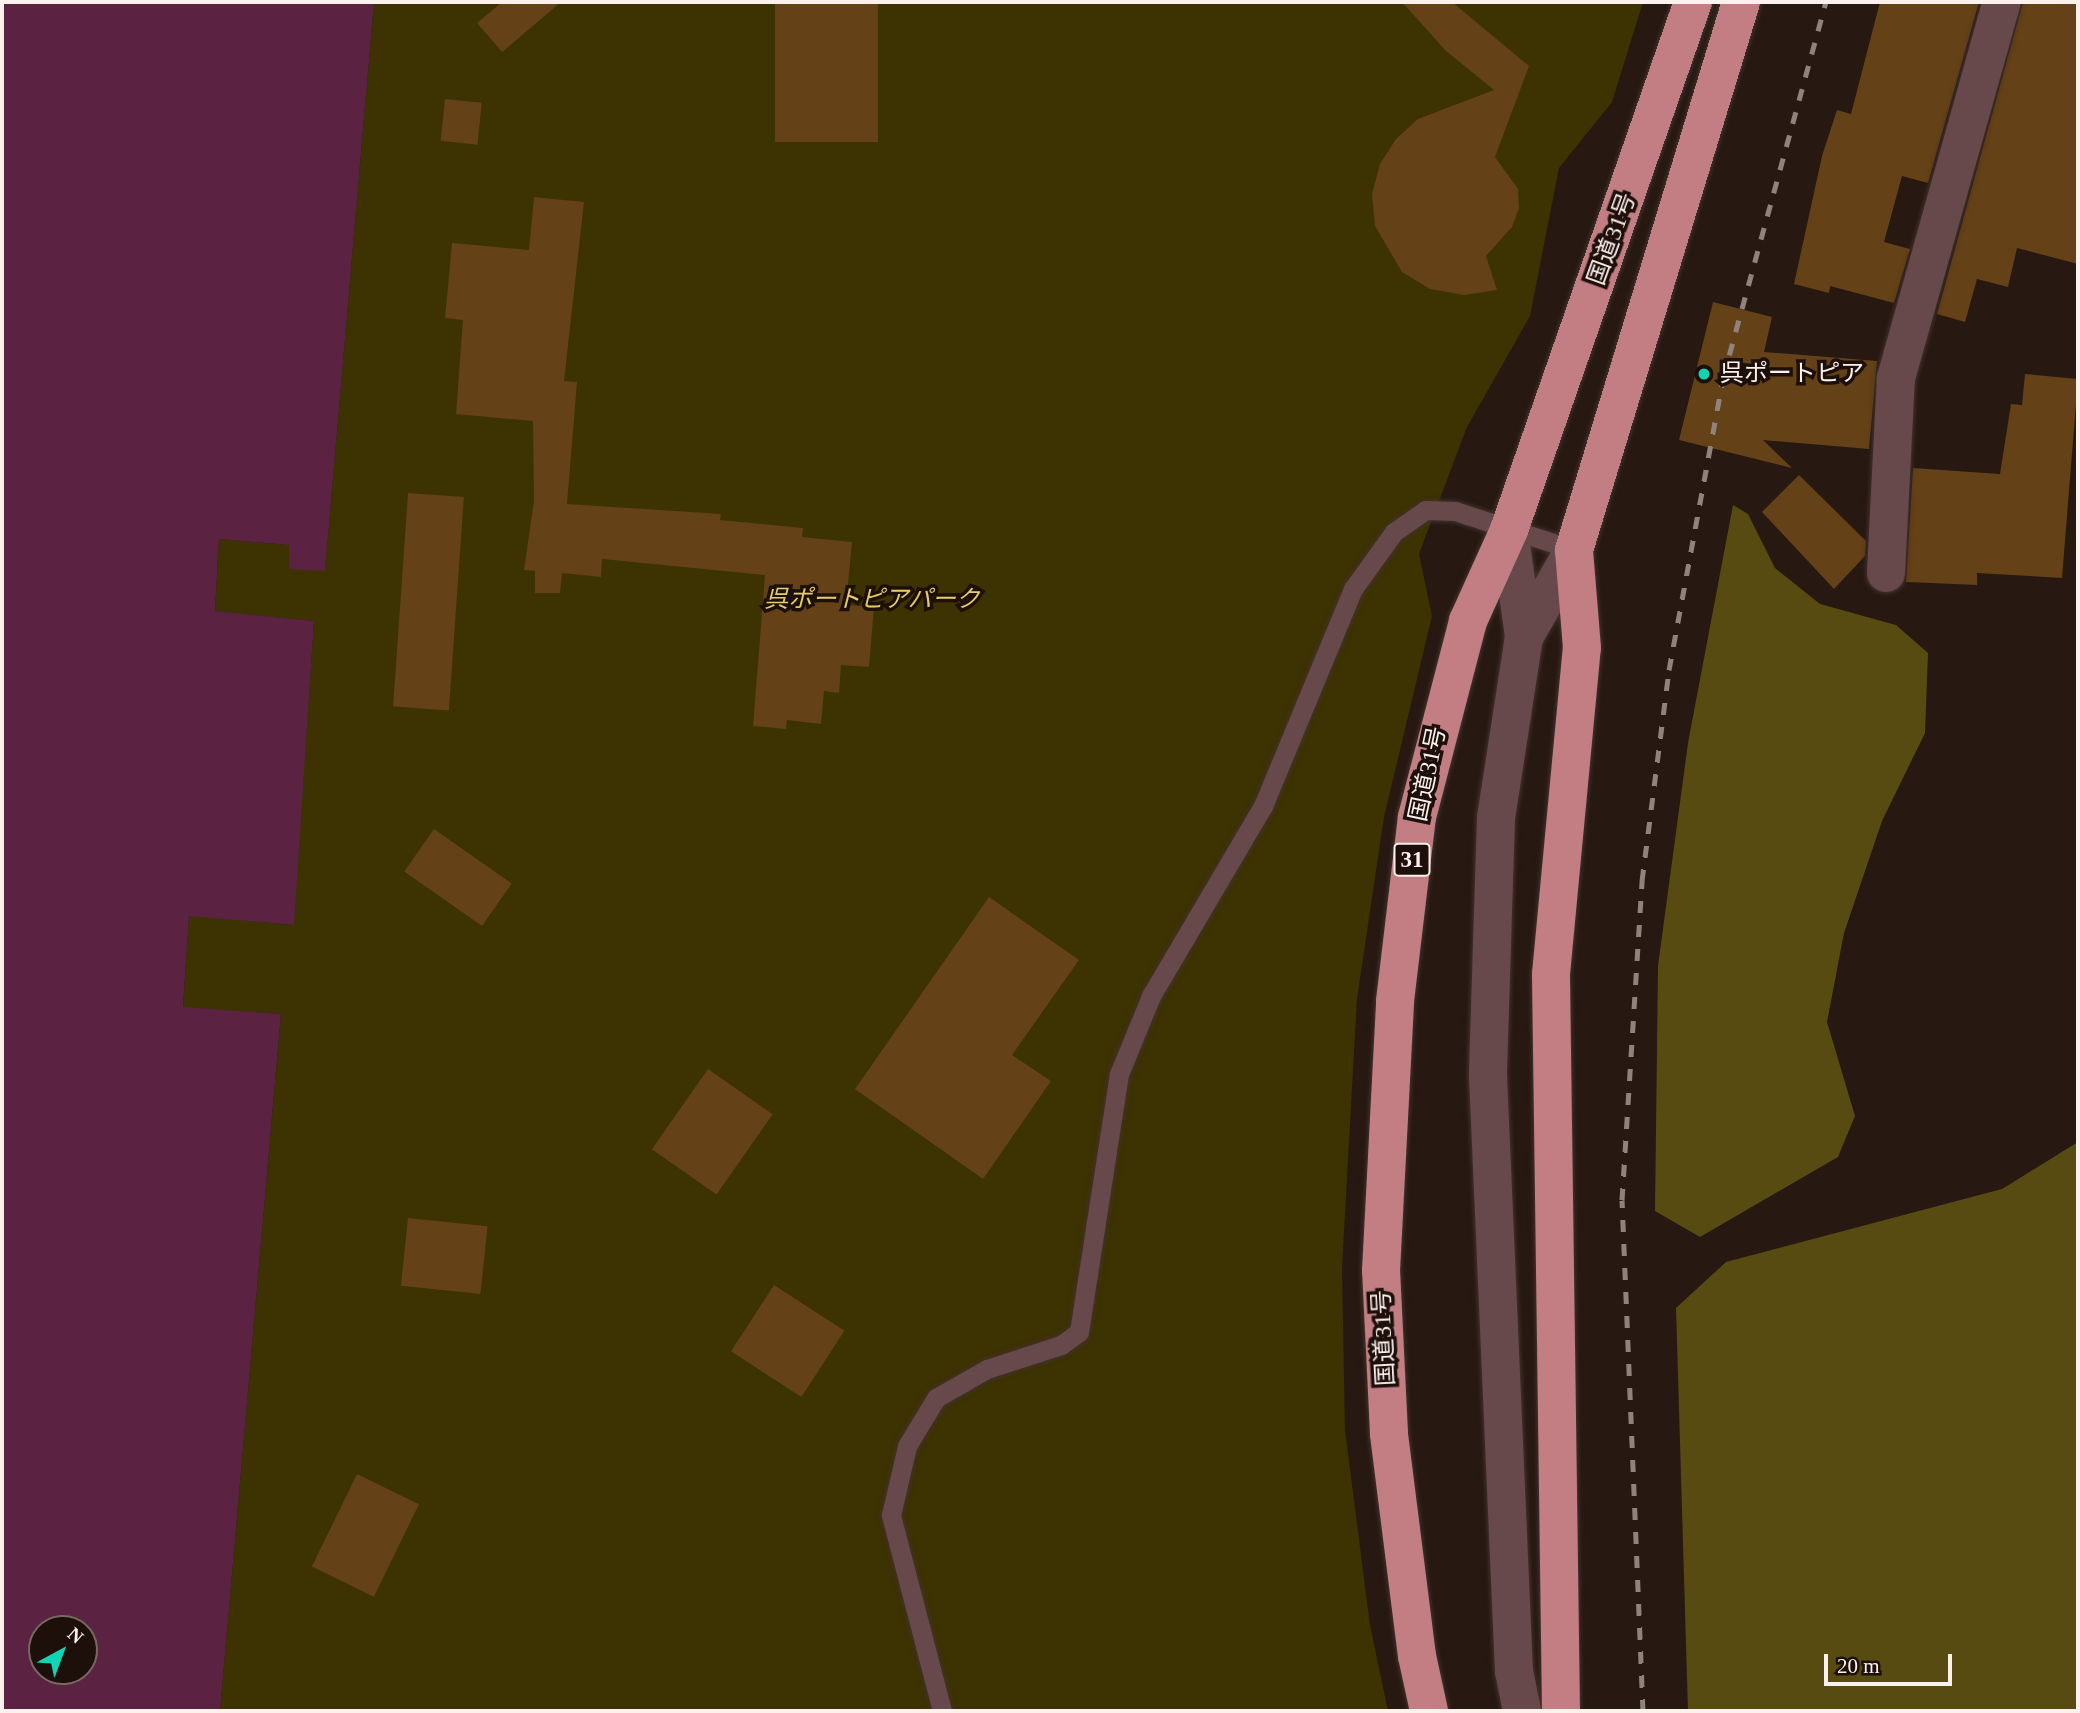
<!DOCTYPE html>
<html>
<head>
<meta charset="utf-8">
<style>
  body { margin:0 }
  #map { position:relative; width:2080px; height:1713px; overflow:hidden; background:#271812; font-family:"Times New Roman","Noto Sans JP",serif }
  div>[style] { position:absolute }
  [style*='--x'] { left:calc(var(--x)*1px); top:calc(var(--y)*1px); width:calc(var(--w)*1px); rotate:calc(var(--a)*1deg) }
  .green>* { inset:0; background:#3d3201 }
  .forest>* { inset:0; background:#584b12 }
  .water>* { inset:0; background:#5b2242 }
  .building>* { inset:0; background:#644116; transform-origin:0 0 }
  .roads { filter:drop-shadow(0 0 2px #41322c) drop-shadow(0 0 2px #41322c) }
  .service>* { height:19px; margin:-9.5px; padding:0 9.5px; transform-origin:9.5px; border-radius:9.5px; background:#67494b }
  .minor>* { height:38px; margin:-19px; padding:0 19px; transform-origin:19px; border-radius:19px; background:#67494b }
  .tertiary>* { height:38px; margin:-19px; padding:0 19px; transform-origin:19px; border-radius:19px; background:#67494b }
  .trunk>* { height:38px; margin:-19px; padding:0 19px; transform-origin:19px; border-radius:19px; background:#c27e82 }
  .rail>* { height:5px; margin-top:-2.5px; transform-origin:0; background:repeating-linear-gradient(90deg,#90837e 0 12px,transparent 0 24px) }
  .dots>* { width:19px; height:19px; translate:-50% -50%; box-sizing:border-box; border:4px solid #1d0f09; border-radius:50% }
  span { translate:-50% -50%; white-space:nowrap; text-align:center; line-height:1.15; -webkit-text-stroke:7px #1d0f09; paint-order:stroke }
  .shield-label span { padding:2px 5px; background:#1d0f09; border:2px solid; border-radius:5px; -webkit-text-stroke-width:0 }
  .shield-label { font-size:23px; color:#fcf1ed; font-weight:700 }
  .street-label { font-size:24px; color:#fcf1ed }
  .poi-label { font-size:24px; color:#fcf1ed }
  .left { translate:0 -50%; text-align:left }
  .park-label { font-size:24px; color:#e5cc68; font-style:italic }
  .frame { position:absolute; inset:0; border:4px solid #fcf1ed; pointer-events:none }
  .north { position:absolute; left:28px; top:1615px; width:70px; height:70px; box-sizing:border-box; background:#1d0f09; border:2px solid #766964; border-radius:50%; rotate:41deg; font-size:19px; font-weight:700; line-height:28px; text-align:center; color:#fcf1ed }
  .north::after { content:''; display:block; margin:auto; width:24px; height:32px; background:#10d5b4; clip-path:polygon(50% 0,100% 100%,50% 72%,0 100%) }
  .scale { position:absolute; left:1824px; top:1654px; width:128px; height:32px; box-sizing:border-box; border:4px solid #fcf1ed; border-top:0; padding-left:9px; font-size:21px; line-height:24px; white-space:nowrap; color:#fcf1ed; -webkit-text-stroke:5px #1d0f09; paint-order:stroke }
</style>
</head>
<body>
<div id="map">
  <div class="green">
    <i style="clip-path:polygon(374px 2px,1643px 2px,1612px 102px,1559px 168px,1530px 316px,1467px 427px,1419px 554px,1432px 616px,1384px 817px,1357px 999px,1342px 1267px,1345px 1430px,1370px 1625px,1388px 1711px,220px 1711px,281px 1014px,183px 1008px,189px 915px,293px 925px,314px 621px,215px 612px,219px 539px,289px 545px,325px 570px)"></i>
  </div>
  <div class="forest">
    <i style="clip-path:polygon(1733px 505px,1748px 514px,1775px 568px,1820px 604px,1896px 625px,1928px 653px,1925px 733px,1882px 821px,1844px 933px,1827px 1022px,1855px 1116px,1838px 1157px,1700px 1237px,1655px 1211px,1658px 966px,1688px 743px)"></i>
    <i style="clip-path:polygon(2078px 1142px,2078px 1711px,1688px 1711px,1676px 1308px,1726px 1262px,2002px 1189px)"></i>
  </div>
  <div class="water">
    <i style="clip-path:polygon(evenodd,2px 2px,374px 2px,325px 571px,289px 569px,289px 545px,219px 539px,215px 611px,314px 621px,294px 925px,189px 916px,183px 1007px,281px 1014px,220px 1711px,2px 1711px,2px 2px,42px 1629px,84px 1629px,84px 1671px,42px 1671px,42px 1629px)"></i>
  </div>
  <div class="building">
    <i style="clip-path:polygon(502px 2px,561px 2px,502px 52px,477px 23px)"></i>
    <i style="left:775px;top:2px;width:103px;height:140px"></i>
    <i style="clip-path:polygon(1402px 2px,1452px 2px,1529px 66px,1495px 157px,1518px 189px,1519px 208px,1512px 227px,1486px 256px,1497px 290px,1464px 295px,1430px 289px,1402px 272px,1375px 226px,1372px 194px,1380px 164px,1396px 139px,1418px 119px,1494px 90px,1446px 51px)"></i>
    <i style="clip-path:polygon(1880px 2px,1979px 2px,1928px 183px,1902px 176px,1884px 242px,1910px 249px,1894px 303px,1830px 286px,1829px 293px,1794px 284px,1822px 156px,1837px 110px,1851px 114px)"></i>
    <i style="clip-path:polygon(2023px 2px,2078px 2px,2078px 264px,2017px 248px,2008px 287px,1977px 279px,1965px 322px,1937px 314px)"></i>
    <i style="left:445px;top:99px;width:37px;height:42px;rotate:6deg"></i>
    <i style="clip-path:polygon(534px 197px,584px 202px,564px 381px,577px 382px,567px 504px,721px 514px,720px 520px,803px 528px,802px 537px,852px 542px,846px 605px,874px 607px,869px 667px,841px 665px,839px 693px,824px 691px,821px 724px,787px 720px,786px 729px,753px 726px,765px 575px,602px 559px,601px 577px,562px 573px,560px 593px,535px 593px,535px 571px,524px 570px,534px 501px,533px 421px,456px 414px,463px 320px,445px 318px,452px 243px,529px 250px)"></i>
    <i style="clip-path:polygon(1713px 302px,1772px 317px,1764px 352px,1877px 361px,1869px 449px,1763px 440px,1792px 468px,1679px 440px)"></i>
    <i style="clip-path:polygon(2025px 374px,2078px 379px,2062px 578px,1977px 573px,1977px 585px,1906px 582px,1913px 468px,2000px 474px,2011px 404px,2022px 405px)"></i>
    <i style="clip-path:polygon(1799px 475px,1866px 541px,1865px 556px,1834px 589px,1762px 512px)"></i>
    <i style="left:408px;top:493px;width:56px;height:214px;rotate:4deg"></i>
    <i style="left:434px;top:829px;width:95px;height:52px;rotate:35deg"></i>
    <i style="clip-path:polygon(989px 897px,1079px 960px,1012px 1055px,1051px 1081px,983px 1179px,855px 1089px)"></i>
    <i style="left:708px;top:1069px;width:79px;height:98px;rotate:35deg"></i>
    <i style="left:408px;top:1218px;width:80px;height:68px;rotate:6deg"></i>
    <i style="left:774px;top:1285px;width:84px;height:79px;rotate:33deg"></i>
    <i style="left:357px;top:1474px;width:69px;height:103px;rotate:26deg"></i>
  </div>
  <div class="roads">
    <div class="service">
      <i style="--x:942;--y:1711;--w:203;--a:-104.6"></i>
      <i style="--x:891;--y:1515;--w:71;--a:-76.9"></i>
      <i style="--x:907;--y:1446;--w:56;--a:-58.9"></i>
      <i style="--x:936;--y:1398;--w:59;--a:-29.6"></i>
      <i style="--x:987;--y:1369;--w:78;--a:-18"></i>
      <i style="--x:1061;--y:1345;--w:22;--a:-36"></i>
      <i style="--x:1079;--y:1332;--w:261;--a:-81.2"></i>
      <i style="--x:1119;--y:1074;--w:84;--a:-67.7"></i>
      <i style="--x:1151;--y:996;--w:221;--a:-59.5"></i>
      <i style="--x:1263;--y:806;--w:235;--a:-67.5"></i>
      <i style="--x:1353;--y:589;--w:70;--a:-54.3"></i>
      <i style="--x:1394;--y:532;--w:38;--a:-35"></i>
      <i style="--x:1425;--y:510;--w:30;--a:2"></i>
      <i style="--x:1455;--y:511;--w:125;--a:18.1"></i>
    </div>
    <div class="minor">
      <i style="--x:1886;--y:573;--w:195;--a:-87.1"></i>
      <i style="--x:1896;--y:378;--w:391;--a:-74.3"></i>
    </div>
    <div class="tertiary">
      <i style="--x:1509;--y:530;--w:108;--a:82"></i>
      <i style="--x:1524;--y:637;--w:182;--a:98.8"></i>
      <i style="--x:1496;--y:817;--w:259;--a:91.8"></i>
      <i style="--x:1488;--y:1076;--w:596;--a:87.5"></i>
      <i style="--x:1514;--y:1671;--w:41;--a:78.7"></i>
      <i style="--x:1524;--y:637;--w:100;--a:-60.1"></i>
    </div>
    <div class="trunk">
      <i style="--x:1429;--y:1711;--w:56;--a:-102.3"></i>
      <i style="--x:1417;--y:1656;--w:225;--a:-97.2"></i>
      <i style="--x:1389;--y:1433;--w:162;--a:-92.8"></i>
      <i style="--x:1381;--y:1271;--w:270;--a:-87"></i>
      <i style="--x:1395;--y:1001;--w:185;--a:-83.2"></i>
      <i style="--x:1417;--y:817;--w:203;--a:-75.4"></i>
      <i style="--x:1468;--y:621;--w:100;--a:-65.7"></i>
      <i style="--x:1509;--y:530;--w:559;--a:-70.79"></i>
      <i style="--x:1561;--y:1711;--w:737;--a:-90.78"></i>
      <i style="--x:1551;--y:974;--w:327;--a:-84.6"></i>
      <i style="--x:1582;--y:648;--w:98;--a:-94.7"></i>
      <i style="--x:1574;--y:550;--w:573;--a:-73.05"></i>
    </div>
  </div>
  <div class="rail">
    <i style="--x:1643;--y:1711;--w:511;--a:-92.35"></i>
    <i style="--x:1622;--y:1200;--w:320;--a:-86.4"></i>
    <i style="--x:1642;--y:881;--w:213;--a:-82.7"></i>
    <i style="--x:1669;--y:670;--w:297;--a:-79.5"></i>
    <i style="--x:1723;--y:378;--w:390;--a:-74.7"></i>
  </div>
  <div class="dots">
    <i style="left:1704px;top:374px;background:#10d5b4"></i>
  </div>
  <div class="shield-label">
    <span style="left:1412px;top:860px">31</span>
  </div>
  <div class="street-label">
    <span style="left:1612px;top:239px;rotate:-70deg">国道31号</span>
    <span style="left:1428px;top:774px;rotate:-78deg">国道31号</span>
    <span style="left:1384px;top:1338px;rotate:-93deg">国道31号</span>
  </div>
  <div class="poi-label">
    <span class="left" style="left:1720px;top:374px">呉ポートピア</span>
  </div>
  <div class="park-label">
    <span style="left:872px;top:600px">呉ポートピアパーク</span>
  </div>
  <div class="frame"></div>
  <div class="north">N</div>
  <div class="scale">20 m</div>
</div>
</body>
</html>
